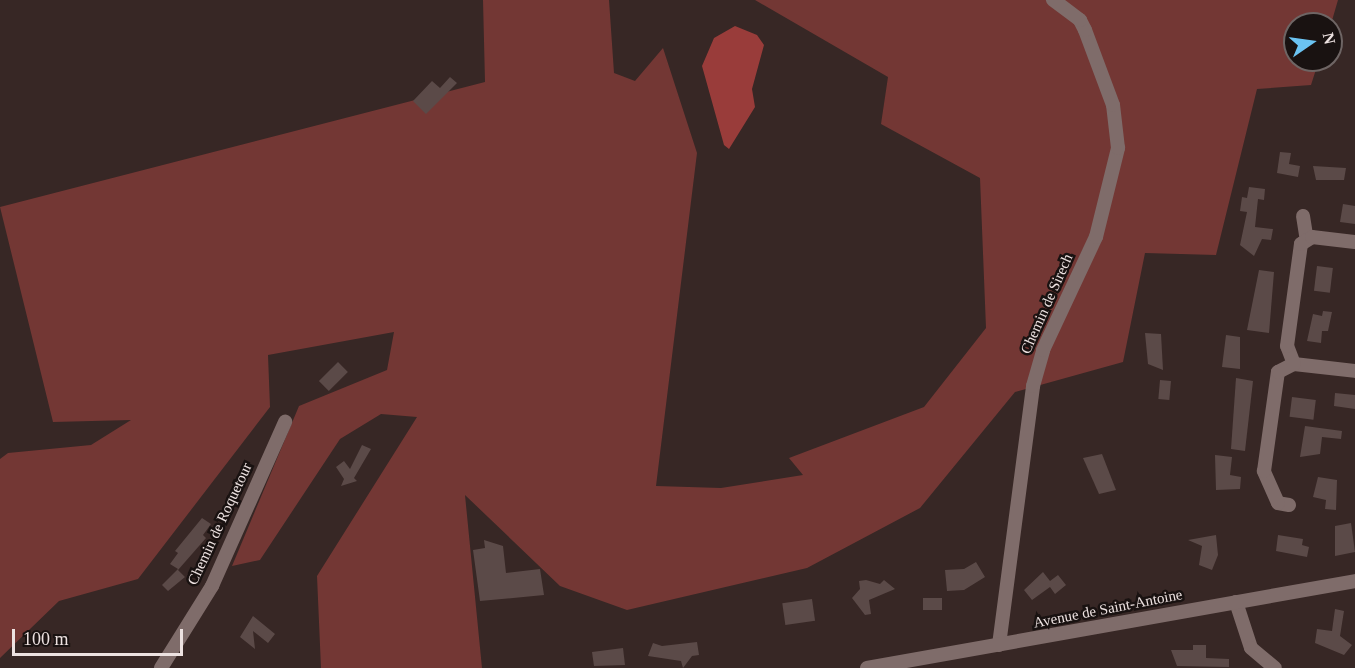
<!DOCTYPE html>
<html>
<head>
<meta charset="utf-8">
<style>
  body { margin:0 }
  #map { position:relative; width:1355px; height:668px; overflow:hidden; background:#372725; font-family:Georgia,serif }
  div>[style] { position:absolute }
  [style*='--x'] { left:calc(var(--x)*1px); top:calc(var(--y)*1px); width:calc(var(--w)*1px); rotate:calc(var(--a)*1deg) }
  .green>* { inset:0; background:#733734 }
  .water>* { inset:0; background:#993c3a }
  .building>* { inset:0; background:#5b4a48; transform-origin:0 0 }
  .minor>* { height:14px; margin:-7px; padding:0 7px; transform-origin:7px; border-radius:7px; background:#7f6c6a }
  span { translate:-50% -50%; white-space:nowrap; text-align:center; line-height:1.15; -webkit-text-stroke:5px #191211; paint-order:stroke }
  .street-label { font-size:15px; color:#ede2e1 }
  .north { position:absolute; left:1283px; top:12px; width:60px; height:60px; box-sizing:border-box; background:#191211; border:2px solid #6e6564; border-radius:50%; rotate:77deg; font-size:16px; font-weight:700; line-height:24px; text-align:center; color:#ede2e1 }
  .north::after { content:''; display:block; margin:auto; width:21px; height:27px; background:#6bc3f2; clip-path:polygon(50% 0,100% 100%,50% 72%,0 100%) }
  .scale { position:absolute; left:12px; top:629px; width:171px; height:27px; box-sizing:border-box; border:3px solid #ede2e1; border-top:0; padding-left:8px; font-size:18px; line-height:21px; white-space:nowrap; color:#ede2e1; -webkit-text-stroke:4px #191211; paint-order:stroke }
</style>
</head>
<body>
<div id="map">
  <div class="green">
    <i style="clip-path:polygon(483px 0,609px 0,614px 73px,635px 81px,663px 48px,697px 153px,656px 486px,721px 488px,803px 475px,789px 458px,924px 407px,986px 328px,980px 178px,881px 124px,888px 77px,755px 0,1338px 0,1331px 24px,1295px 24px,1295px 60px,1319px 60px,1311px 85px,1257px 89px,1216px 255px,1145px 253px,1123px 362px,1015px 392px,920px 508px,807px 568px,627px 610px,560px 586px,465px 495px,482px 668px,321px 668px,317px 576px,417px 417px,381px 414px,340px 439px,260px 560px,232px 566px,299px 406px,387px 370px,394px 332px,268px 355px,270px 407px,138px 579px,59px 601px,0 658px,0 459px,8px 453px,91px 445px,131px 420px,53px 422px,0 207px,485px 82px)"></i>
  </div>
  <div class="water">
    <i style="clip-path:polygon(735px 26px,757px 35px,764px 45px,752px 89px,755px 107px,729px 149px,724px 145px,702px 66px,714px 38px)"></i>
  </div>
  <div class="building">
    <i style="clip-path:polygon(450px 77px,457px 83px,426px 114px,413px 101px,432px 81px,440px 88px)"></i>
    <i style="clip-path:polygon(1280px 152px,1291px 153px,1289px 164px,1300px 166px,1298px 177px,1277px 173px)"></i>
    <i style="clip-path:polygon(1313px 166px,1346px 168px,1344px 180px,1316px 180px)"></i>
    <i style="clip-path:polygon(1249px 187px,1265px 189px,1264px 200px,1258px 199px,1255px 227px,1273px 229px,1271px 240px,1262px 239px,1254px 256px,1240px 245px,1247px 212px,1240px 211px,1242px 197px,1247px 198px)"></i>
    <i style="clip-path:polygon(1343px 204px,1355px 206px,1355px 224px,1340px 222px)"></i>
    <i style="left:1317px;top:266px;width:16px;height:25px;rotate:7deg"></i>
    <i style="clip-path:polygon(1259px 270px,1274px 272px,1269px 333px,1247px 330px)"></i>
    <i style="clip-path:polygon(1323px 311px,1332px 312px,1328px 331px,1322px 331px,1321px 343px,1307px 341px,1313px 314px,1322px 316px)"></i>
    <i style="clip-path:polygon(1145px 333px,1161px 334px,1163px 370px,1148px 364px)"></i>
    <i style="clip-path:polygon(1226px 335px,1240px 337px,1240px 369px,1222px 367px)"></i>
    <i style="left:338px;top:362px;width:14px;height:27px;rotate:45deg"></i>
    <i style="clip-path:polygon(1236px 378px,1253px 381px,1245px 451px,1231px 449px)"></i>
    <i style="left:1160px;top:380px;width:11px;height:19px;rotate:5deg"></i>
    <i style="clip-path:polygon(1335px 393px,1355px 395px,1355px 409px,1334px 406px)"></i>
    <i style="left:1292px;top:397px;width:24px;height:20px;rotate:7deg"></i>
    <i style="clip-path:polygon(1305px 426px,1342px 431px,1341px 439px,1322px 437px,1320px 454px,1300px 457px)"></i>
    <i style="clip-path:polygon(362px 445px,371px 449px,354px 478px,357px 481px,341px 486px,344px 479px,336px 467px,344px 461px,350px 469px)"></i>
    <i style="clip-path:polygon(1102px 454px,1116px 490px,1099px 494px,1083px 458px)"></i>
    <i style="clip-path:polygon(1215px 455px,1232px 457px,1230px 475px,1241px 477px,1240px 489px,1216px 490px)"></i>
    <i style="clip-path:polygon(1318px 477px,1337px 480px,1336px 510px,1325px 509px,1326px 500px,1313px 497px)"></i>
    <i style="clip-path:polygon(202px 518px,211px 524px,203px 535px,206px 538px,178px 570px,185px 577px,168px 591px,162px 585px,178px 569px,170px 564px,178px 553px,175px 551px)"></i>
    <i style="clip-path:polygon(1351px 523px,1355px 552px,1335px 556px,1335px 526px)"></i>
    <i style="clip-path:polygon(1216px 535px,1218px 555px,1212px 570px,1199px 565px,1202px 546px,1188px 540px)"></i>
    <i style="clip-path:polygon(1278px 535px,1303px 539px,1302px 545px,1309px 547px,1307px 557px,1276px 551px)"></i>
    <i style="clip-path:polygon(484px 540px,503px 546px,506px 573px,540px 569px,544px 595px,480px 601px,473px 550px,485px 548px)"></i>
    <i style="clip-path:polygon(976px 562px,985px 577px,964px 590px,947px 591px,945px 570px,964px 569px)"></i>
    <i style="clip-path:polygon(1043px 572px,1050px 581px,1058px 575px,1066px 585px,1055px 594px,1050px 587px,1032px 600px,1024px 590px)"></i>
    <i style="clip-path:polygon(866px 580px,880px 584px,884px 580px,895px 589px,869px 600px,871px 614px,865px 615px,852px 598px,860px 589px,859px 581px)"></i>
    <i style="left:942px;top:598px;width:12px;height:19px;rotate:90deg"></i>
    <i style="left:812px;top:599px;width:22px;height:30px;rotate:82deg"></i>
    <i style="clip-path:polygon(1335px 609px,1344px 611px,1340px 636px,1352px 645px,1344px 655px,1315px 643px,1317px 629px,1332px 631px)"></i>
    <i style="clip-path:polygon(253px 616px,275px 634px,268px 643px,253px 631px,255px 649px,240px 637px)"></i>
    <i style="clip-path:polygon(697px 642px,699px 655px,692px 656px,683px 668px,681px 661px,648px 656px,653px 643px,662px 646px)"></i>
    <i style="clip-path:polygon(1193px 645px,1206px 645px,1206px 658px,1229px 659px,1229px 667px,1177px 666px,1171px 650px,1193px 650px)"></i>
    <i style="clip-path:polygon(623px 648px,625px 665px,594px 666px,592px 652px)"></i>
  </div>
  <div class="minor">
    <i style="--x:1303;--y:216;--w:24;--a:81"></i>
    <i style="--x:1294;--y:364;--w:61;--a:6.5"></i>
    <i style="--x:1289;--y:505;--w:11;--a:-170"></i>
    <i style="--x:1278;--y:503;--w:35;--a:-114"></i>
    <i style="--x:1264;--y:471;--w:100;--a:-82"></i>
    <i style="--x:1278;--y:372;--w:18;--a:-27"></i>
    <i style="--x:1294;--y:364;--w:19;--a:-111"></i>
    <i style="--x:1287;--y:346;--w:103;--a:-82.2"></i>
    <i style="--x:1301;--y:244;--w:13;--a:-32"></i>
    <i style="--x:1312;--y:237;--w:43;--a:6.6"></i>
    <i style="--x:1236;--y:602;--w:48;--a:71.9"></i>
    <i style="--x:1251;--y:648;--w:31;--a:40"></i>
    <i style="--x:999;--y:645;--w:261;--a:-82.5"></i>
    <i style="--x:1033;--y:386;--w:37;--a:-74"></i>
    <i style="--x:1043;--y:350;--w:125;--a:-64.9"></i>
    <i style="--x:1096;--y:237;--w:92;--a:-76.1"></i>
    <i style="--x:1118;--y:148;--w:43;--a:-96.6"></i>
    <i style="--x:1113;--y:105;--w:80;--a:-110.5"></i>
    <i style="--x:1085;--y:30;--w:11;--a:-117"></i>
    <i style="--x:1080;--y:20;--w:34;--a:-143"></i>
    <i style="--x:161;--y:668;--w:97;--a:-58.1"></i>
    <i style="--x:212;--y:586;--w:180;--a:-66"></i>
    <i style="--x:867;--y:668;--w:496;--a:-10.1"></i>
  </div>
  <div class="street-label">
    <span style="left:1047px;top:304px;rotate:-66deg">Chemin de Sirech</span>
    <span style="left:220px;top:524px;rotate:-65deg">Chemin de Roquetour</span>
    <span style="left:1108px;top:609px;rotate:-11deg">Avenue de Saint-Antoine</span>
  </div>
  <div class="north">N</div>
  <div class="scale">100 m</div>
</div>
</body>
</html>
